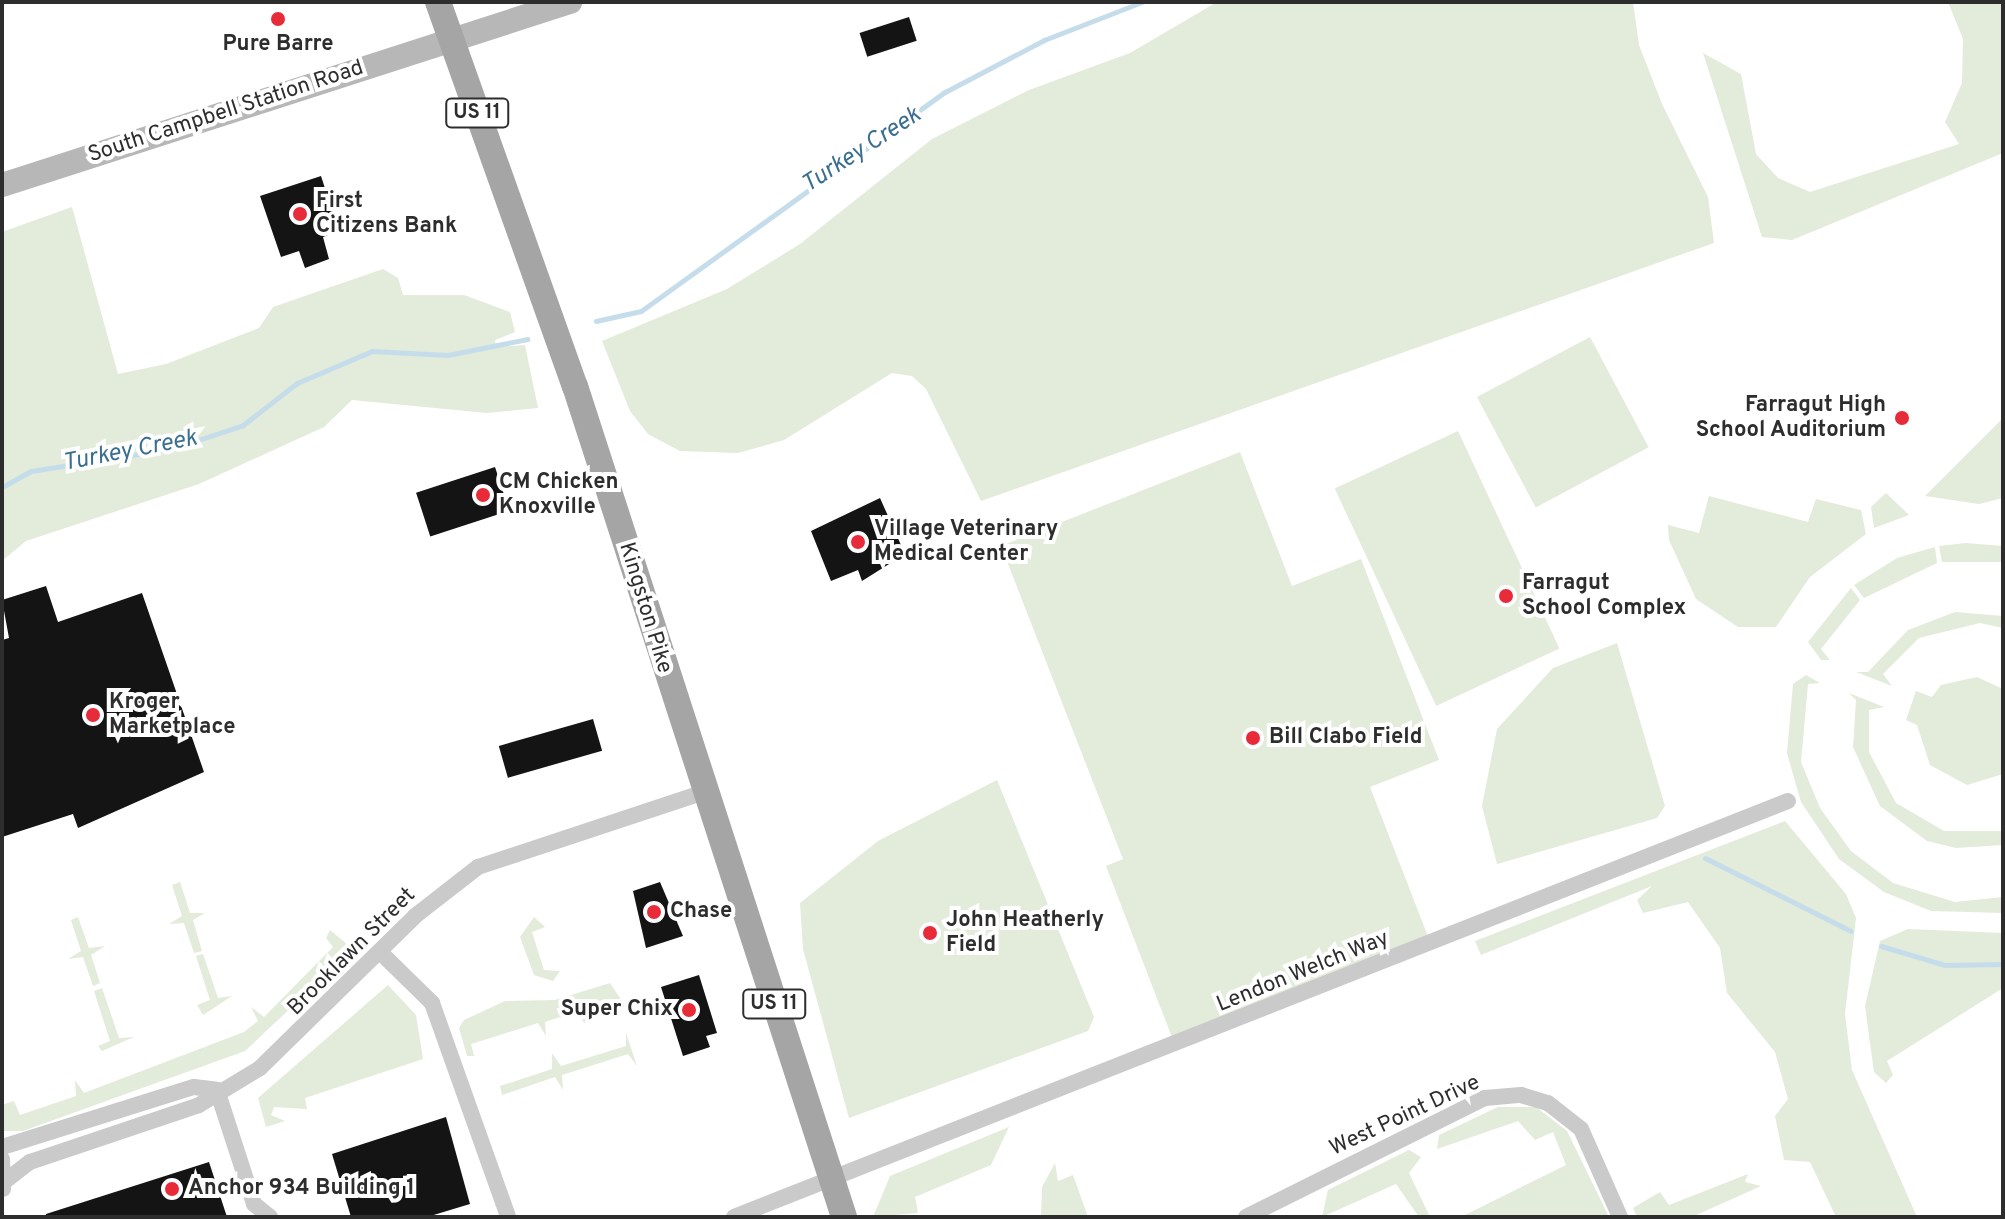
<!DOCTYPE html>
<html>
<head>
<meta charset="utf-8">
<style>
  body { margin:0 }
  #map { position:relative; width:2005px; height:1219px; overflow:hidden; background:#fff; font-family:Overpass,sans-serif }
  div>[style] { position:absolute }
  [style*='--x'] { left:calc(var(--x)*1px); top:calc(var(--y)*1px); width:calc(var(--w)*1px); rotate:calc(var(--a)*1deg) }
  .green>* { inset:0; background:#e3ebda; transform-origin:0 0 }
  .stream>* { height:5px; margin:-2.5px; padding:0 2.5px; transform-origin:2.5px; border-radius:2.5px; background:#c5ddeb }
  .building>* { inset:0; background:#141414; transform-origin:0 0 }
  .street>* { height:16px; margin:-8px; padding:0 8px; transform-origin:8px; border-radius:8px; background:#cacaca }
  .secondary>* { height:24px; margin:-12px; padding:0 12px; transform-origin:12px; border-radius:12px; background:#b7b7b7 }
  .primary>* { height:26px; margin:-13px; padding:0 13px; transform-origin:13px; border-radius:13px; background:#a5a5a5 }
  .dots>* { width:22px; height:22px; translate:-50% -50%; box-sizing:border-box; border:4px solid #fff; border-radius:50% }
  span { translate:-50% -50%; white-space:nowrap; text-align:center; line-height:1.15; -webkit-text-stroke:8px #fff; paint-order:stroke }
  .shield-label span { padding:2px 6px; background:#fff; border:2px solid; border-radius:6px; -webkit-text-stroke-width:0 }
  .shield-label { font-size:20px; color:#2d2d2d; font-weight:700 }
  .poi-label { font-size:22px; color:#2d2d2d; font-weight:700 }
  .left { translate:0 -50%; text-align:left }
  .right { translate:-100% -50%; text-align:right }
  .street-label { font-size:22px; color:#2d2d2d }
  .water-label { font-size:24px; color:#3a6e90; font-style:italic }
  .frame { position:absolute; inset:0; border:4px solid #2d2d2d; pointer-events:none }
</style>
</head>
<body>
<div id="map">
  <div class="green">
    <i style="clip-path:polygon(1217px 2px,1633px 2px,1639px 45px,1662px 104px,1708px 197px,1714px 243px,981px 501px,926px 389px,912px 376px,892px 373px,784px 440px,738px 453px,680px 451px,648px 434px,630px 411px,602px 341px,727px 289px,800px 244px,932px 139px,1029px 90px,1130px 53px)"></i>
    <i style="clip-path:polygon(1948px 2px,2003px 2px,2003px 153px,1792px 240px,1762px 237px,1703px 53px,1741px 74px,1756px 154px,1778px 178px,1810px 192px,1959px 144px,1945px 122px,1962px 83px,1963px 39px)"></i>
    <i style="clip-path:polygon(72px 207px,118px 374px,166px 364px,259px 328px,273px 307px,383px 269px,398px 278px,403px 295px,464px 295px,510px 312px,515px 332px,495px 340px,496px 347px,525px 345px,538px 408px,487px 413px,352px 400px,324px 427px,199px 484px,26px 541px,2px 561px,2px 232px)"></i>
    <i style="left:1590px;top:337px;width:125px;height:128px;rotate:62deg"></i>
    <i style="clip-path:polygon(2003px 418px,2003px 498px,1979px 504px,1925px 496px)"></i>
    <i style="left:1458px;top:431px;width:240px;height:136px;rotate:65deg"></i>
    <i style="clip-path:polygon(1240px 452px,1292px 586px,1361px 559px,1439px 760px,1370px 787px,1429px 939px,1173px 1040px,1106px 866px,1123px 859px,1001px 546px)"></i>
    <i style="clip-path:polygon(1886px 493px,1909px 515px,1874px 528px,1871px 507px)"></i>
    <i style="clip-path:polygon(1709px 496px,1808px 522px,1816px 499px,1861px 510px,1866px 534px,1810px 577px,1776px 627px,1738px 627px,1696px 599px,1669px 540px,1668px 525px,1699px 533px)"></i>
    <i style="clip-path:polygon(1966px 543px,2003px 546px,2003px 562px,1942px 562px,1939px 546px)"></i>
    <i style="clip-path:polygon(1935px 547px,1937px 563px,1864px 598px,1854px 585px,1897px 558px)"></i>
    <i style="clip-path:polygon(1851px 588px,1860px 600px,1821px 649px,1830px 660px,1821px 660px,1808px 642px)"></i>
    <i style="clip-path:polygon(1955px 612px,2003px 616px,2003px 628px,1980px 623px,1919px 638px,1883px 674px,1892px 686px,1856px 672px,1868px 672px,1908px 630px)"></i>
    <i style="clip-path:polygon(1617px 643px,1665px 806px,1657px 818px,1497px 864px,1482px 806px,1497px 729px,1553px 668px)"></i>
    <i style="clip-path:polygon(1806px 675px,1820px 683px,1808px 684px,1801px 762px,1820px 808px,1851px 851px,1893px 883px,1955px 902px,2003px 897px,2003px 913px,1931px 911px,1884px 892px,1839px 859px,1801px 802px,1787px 753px,1793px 684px)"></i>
    <i style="clip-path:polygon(1977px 677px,2003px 689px,2003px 774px,1967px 785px,1930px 765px,1917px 725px,1906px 720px,1916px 691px,1932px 697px,1941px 685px)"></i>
    <i style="clip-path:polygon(1849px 693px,1884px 707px,1869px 710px,1869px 752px,1896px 803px,1944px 831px,2003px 831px,2003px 845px,1956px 848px,1927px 841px,1880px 806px,1853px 747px,1856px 700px)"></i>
    <i style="clip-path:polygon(997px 780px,1094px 1017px,1088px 1031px,849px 1118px,803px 949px,800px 903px,878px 841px)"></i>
    <i style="clip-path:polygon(1785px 821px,1846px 894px,1856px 918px,1845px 1014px,1852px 1070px,1917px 1217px,1836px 1217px,1810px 1162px,1784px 1160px,1775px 1116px,1788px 1099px,1775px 1052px,1727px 993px,1720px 948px,1688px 902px,1643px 913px,1637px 900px,1652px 886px,1481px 955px,1475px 941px)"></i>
    <i style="clip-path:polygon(180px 882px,190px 913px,205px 913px,193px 920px,202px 951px,194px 953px,184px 923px,169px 924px,182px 916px,172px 885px)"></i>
    <i style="clip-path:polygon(78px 917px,89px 948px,105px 946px,91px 955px,100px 983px,93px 986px,83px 957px,68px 959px,81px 951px,71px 920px)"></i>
    <i style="clip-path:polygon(534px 917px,545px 927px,532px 932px,544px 970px,560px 971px,553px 981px,534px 975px,520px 937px)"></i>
    <i style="clip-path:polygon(1908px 929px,2003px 933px,2003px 988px,1887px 1061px,1893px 1075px,1886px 1083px,1874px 1072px,1865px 1006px,1880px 941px)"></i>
    <i style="clip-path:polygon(330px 930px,348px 945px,345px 957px,245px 1051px,23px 1131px,2px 1131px,2px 1105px,14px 1101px,20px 1115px,76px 1096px,75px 1080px,84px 1093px,244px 1032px,258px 1021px,251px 1007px,264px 1017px,333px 947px,326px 938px)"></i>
    <i style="clip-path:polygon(203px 954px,218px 998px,232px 996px,203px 1015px,197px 1005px,210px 1000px,196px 956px)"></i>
    <i style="clip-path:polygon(610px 983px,620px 998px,617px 1011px,605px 1013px,602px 1002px,585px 1013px,592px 1022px,584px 1023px,578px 1011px,545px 1022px,546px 1036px,538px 1023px,471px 1044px,474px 1056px,467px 1056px,459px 1028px,464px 1020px,505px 1001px,555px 1000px)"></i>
    <i style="clip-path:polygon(388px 985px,416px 1015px,423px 1059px,305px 1098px,307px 1109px,274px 1107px,271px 1115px,285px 1121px,266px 1127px,258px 1098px)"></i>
    <i style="clip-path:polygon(102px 988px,119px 1038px,134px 1037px,102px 1051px,98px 1046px,110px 1041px,94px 991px)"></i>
    <i style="clip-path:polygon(626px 1033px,637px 1066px,628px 1054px,562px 1075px,563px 1090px,555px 1077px,502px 1095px,500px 1086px,552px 1069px,552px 1053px,561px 1066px,626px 1046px)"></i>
    <i style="clip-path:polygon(1498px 1107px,1536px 1107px,1567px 1131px,1609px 1217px,1461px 1217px,1566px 1165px,1553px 1132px,1535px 1140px,1518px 1121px,1437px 1149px,1439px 1135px)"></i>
    <i style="clip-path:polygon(1009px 1127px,991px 1165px,915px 1197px,918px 1213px,873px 1217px,890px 1176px)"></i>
    <i style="clip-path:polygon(1409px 1150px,1421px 1157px,1409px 1173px,1430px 1217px,1419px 1217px,1396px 1184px,1322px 1217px,1328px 1190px)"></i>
    <i style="clip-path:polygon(1055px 1163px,1058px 1181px,1073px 1175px,1088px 1217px,1041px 1217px,1042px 1187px)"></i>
    <i style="clip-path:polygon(1748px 1174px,1745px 1182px,1761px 1186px,1692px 1217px,1637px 1217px,1633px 1208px,1660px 1192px,1669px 1205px)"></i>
  </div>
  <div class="stream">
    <i style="--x:596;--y:321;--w:46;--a:-12.5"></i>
    <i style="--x:641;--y:311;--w:375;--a:-35.8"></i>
    <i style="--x:945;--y:92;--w:112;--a:-27.7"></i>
    <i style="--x:1044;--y:40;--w:105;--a:-21.2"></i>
    <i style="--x:2;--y:487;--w:33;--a:-29"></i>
    <i style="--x:31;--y:471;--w:142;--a:-8.9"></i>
    <i style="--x:171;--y:449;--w:76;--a:-18.4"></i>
    <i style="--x:243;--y:425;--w:68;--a:-37.9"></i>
    <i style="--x:297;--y:383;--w:82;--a:-23.1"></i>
    <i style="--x:372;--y:351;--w:76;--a:3"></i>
    <i style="--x:448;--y:355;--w:81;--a:-11.4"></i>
    <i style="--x:1705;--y:858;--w:163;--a:26.6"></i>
    <i style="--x:1881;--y:946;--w:67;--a:16.5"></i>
    <i style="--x:1945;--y:965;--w:58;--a:-1"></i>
  </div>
  <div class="building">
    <i style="left:909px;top:17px;width:25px;height:52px;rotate:72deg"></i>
    <i style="clip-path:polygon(321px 176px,339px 231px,323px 237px,329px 259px,305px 268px,299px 251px,281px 257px,260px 196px)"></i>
    <i style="left:495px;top:467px;width:46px;height:83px;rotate:72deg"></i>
    <i style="clip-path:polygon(880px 498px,905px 554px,862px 581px,858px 570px,831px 581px,811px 531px)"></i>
    <i style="clip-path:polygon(46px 586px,58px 622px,142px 593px,204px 772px,78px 828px,73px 814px,2px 837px,2px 640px,9px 638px,2px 600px)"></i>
    <i style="left:593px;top:719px;width:33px;height:98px;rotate:74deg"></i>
    <i style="clip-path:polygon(660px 882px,683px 936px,646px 948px,633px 891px)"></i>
    <i style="clip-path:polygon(699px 975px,717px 1033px,706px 1036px,710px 1047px,683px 1056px,661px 987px)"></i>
    <i style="clip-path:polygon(446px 1117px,470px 1204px,427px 1217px,351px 1217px,332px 1154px)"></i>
    <i style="clip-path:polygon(209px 1162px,227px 1217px,46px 1217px,46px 1214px)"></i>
  </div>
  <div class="street">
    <i style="--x:380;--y:952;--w:73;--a:44.4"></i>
    <i style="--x:432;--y:1003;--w:227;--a:70.4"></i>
    <i style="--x:217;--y:1090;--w:120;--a:72"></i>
    <i style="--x:254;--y:1204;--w:21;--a:39"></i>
    <i style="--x:2;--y:1147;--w:201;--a:-17.4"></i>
    <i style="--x:194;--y:1087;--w:23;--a:7"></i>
    <i style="--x:2;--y:1159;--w:30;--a:88"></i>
    <i style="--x:4;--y:1182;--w:33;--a:-38"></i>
    <i style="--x:30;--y:1162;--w:178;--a:-18.6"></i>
    <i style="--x:199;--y:1105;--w:71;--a:-31.2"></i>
    <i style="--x:260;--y:1068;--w:217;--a:-44.4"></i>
    <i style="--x:415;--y:916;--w:80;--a:-37.9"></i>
    <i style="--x:478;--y:867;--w:239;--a:-18.3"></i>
    <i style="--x:734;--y:1217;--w:1133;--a:-21.54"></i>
    <i style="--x:1246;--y:1217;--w:267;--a:-26.5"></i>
    <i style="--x:1485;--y:1098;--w:36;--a:-5"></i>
    <i style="--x:1521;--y:1095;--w:28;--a:17"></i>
    <i style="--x:1548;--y:1103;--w:42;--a:38.2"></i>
    <i style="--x:1581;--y:1129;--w:96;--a:66.1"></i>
  </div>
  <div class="secondary">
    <i style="--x:2;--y:185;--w:597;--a:-17.86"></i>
  </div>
  <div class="primary">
    <i style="--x:438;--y:2;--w:408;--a:70.4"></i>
    <i style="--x:575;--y:386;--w:873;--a:72.06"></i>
  </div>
  <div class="dots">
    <i style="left:278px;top:19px;background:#e82b39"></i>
    <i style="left:300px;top:214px;background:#e82b39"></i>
    <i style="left:1902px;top:418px;background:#e82b39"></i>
    <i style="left:483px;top:495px;background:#e82b39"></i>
    <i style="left:858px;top:542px;background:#e82b39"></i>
    <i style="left:1506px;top:596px;background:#e82b39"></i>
    <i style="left:93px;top:715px;background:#e82b39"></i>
    <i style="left:1253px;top:738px;background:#e82b39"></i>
    <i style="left:654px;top:912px;background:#e82b39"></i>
    <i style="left:930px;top:933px;background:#e82b39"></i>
    <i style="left:689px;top:1010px;background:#e82b39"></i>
    <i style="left:172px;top:1189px;background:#e82b39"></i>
  </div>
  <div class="shield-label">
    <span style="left:477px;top:113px">US 11</span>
    <span style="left:774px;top:1004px">US 11</span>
  </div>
  <div class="poi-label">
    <span style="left:278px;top:45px">Pure Barre</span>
    <span class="left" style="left:316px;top:214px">First<br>Citizens Bank</span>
    <span class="right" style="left:1886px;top:418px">Farragut High<br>School Auditorium</span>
    <span class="left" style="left:499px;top:495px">CM Chicken<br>Knoxville</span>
    <span class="left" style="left:874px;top:542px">Village Veterinary<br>Medical Center</span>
    <span class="left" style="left:1522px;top:596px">Farragut<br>School Complex</span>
    <span class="left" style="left:109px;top:715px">Kroger<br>Marketplace</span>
    <span class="left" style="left:1269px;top:738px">Bill Clabo Field</span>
    <span class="left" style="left:670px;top:912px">Chase</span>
    <span class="left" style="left:946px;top:933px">John Heatherly<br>Field</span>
    <span class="right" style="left:673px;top:1010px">Super Chix</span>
    <span class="left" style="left:188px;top:1189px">Anchor 934 Building 1</span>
  </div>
  <div class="street-label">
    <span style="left:226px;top:112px;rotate:-18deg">South Campbell Station Road</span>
    <span style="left:645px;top:608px;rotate:73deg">Kingston Pike</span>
    <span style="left:352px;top:952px;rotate:-45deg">Brooklawn Street</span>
    <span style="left:1303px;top:972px;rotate:-22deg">Lendon Welch Way</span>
    <span style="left:1405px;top:1116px;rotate:-25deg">West Point Drive</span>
  </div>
  <div class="water-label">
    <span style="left:862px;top:151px;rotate:-33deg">Turkey Creek</span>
    <span style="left:130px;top:452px;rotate:-11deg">Turkey Creek</span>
  </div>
  <div class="frame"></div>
</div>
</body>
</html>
